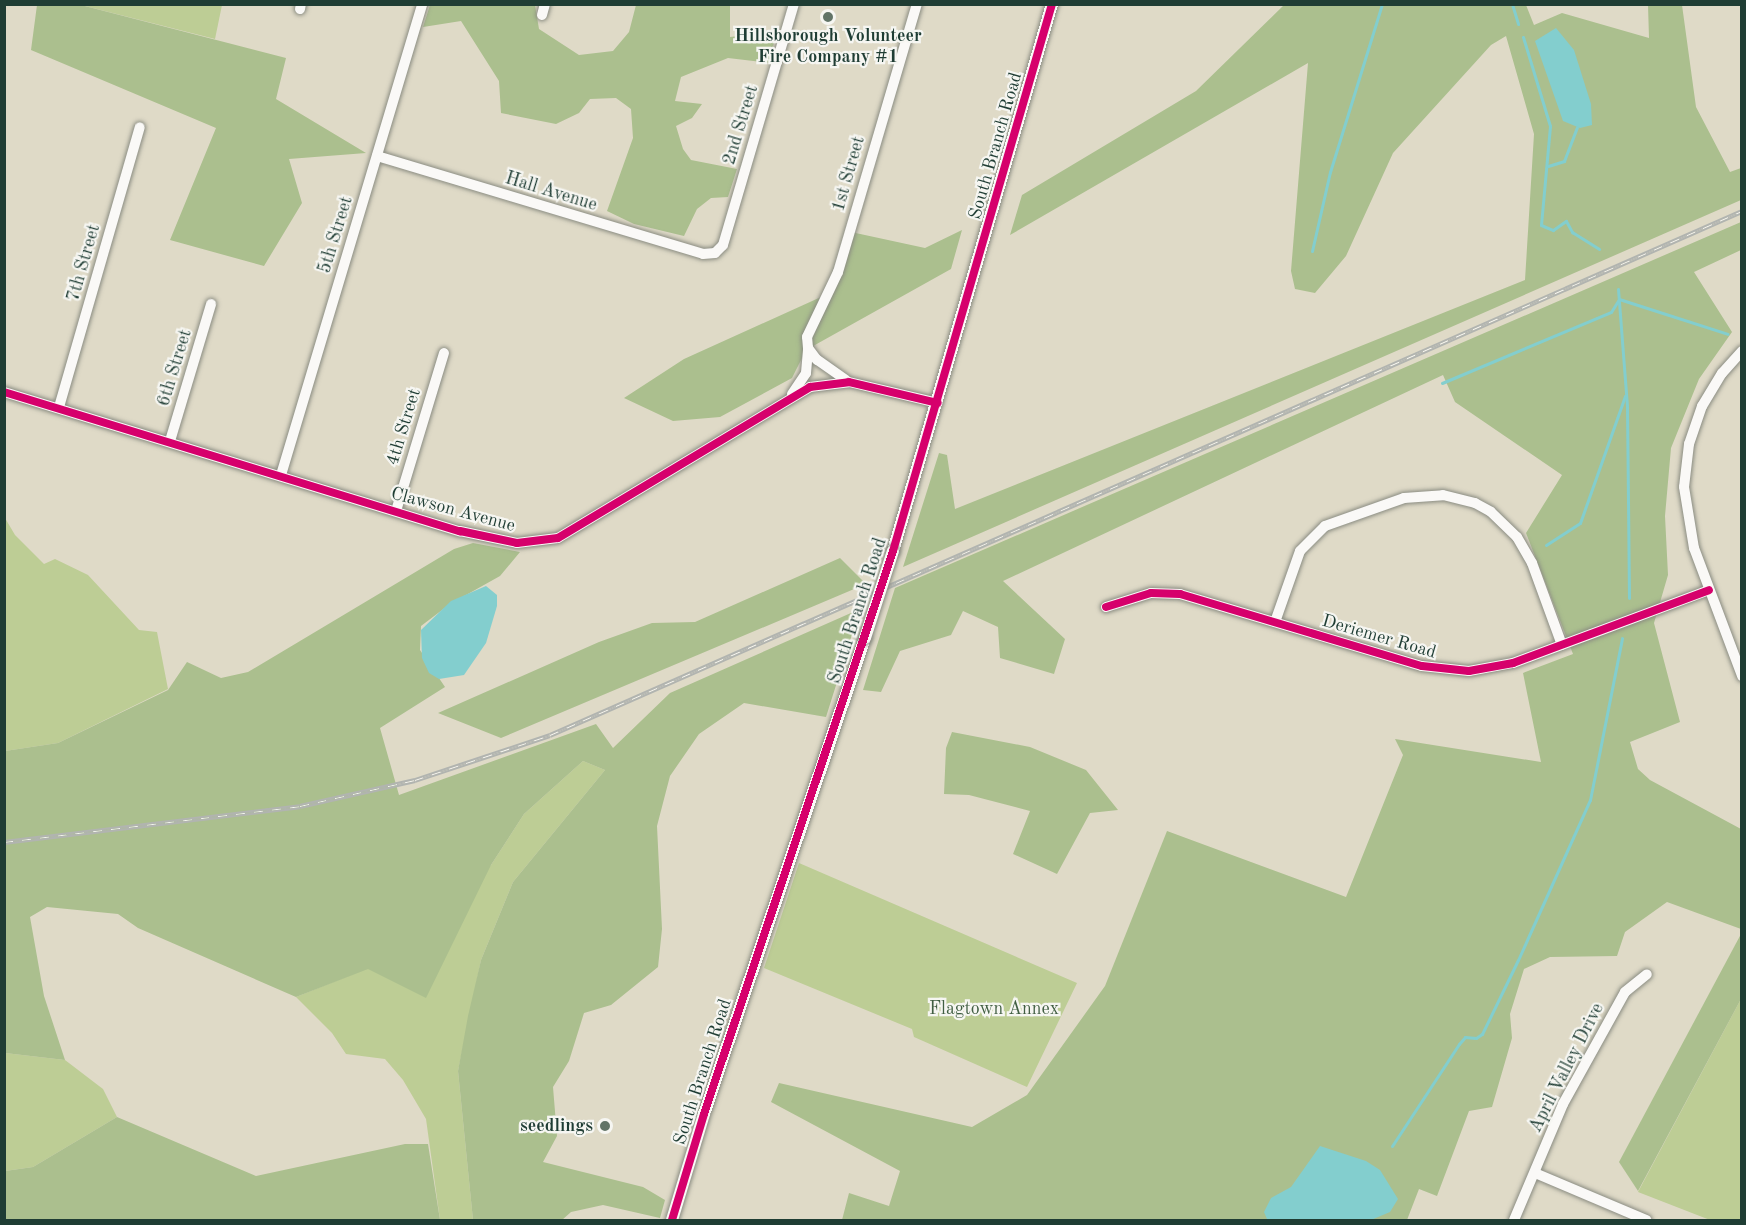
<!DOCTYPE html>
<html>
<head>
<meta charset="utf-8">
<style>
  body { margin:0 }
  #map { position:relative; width:1746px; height:1225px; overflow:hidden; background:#dfdac7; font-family:"Old Standard TT",serif }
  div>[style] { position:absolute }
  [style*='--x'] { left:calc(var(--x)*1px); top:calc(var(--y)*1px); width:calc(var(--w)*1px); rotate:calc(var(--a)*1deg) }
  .green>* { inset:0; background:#bdcd95 }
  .forest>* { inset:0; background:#abbf8e }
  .water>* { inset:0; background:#83cece }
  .stream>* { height:3px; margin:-1.5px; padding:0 1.5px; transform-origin:1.5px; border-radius:1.5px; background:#83cece }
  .roads { filter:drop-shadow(0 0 2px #8a8c82) drop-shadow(0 0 2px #8a8c82) }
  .minor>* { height:10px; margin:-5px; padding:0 5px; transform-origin:5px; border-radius:5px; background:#faf9f7 }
  .tertiary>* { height:12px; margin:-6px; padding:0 6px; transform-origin:6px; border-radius:6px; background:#faf9f7 }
  .rail>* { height:5px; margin-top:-2.5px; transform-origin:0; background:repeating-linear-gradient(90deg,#f6f6f2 0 9px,#b1b4b0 0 18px); box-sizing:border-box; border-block:2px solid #b1b4b0 }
  .bridges { filter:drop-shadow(0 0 2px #8a8c82) drop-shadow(0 0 2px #8a8c82) }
  .tertiary-bridge>* { height:12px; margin:-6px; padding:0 6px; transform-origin:6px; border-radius:6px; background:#faf9f7 }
  .cycleway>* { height:8px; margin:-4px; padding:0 4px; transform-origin:4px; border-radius:4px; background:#d6006c }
  .dots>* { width:16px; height:16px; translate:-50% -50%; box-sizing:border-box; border:3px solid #f6f6f2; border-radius:50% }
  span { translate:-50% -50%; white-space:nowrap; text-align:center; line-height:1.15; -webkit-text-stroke:4.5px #f6f6f2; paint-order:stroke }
  .poi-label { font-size:18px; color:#1f3d34; font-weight:700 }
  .right { translate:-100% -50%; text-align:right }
  .street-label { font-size:18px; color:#1f3d34 }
  .park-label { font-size:18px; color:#405e42 }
  .frame { position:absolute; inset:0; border:6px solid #1f3d34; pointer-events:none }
</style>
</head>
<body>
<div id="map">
  <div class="green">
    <i style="clip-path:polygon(81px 5px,222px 5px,215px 39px)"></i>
    <i style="clip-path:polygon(5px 518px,15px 535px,44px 564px,55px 559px,88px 575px,139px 630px,157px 632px,168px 689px,58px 743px,5px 751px)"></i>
    <i style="clip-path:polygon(583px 761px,605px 770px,513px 882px,481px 960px,458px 1071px,473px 1220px,440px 1220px,426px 1119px,403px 1080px,385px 1059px,346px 1054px,332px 1033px,296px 997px,368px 968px,491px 865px,524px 814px)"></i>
    <i style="clip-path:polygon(799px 863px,1077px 983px,1027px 1087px,914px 1037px,912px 1029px,764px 968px)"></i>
    <i style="clip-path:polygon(1741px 999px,1741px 1220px,1710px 1220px,1638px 1192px)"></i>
    <i style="clip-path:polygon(5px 1053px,65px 1060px,103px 1089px,117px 1117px,33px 1167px,5px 1171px)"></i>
  </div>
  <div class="forest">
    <i style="clip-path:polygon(81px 5px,286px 58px,276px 99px,366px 153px,289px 159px,302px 203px,264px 266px,170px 240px,216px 128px,31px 50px,37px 5px)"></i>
    <i style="clip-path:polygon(730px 5px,730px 37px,776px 32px,770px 63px,728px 58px,681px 77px,675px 101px,702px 104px,692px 118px,676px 126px,683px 149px,691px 160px,737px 169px,728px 197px,711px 198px,697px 209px,684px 236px,634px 224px,607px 211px,633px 138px,631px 109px,616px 98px,590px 99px,579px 113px,556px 124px,501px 113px,499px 81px,461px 21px,423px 27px,430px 5px,535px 5px,539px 29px,579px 55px,613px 51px,629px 32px,636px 5px)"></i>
    <i style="clip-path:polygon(1284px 5px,1526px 5px,1534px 25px,1562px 13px,1649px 38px,1648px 5px,1682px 5px,1696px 107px,1730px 172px,1741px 168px,1741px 200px,903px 567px,939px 453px,947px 455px,955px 509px,1525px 280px,1534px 134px,1506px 36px,1491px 45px,1393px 153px,1346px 256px,1315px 293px,1295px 289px,1291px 271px,1308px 63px,1010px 235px,1022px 195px,1196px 91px)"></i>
    <i style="clip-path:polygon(1741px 222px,1741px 250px,1694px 272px,1732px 332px,1699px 379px,1671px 448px,1665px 516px,1668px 575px,1654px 623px,1680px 722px,1630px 742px,1638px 769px,1650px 780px,1741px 829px,1741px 929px,1667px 902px,1625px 932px,1617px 956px,1550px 957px,1524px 969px,1510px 1014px,1512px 1038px,1492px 1107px,1469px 1111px,1437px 1196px,1419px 1189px,1407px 1220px,842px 1220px,849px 1193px,889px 1206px,900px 1171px,771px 1102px,779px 1083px,972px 1127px,1027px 1095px,1105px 986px,1167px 831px,1346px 897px,1403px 755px,1395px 739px,1541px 762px,1523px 673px,1573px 654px,1526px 533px,1562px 475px,1455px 402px,1443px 375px,1003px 581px,1065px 639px,1054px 674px,1000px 658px,998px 627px,963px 611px,951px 635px,900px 651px,881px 692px,863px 690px,895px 588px)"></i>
    <i style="clip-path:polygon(962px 230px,951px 269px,806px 350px,792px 378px,720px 417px,673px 421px,624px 398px,684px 359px,832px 292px,851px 232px,925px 248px)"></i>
    <i style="clip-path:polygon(473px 543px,520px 552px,500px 576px,450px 604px,421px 626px,420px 650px,445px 687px,380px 728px,399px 795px,596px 724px,613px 748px,670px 693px,860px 609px,826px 717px,744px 703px,699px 734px,670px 776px,657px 826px,662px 929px,658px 967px,611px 1005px,584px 1013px,569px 1061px,553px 1087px,557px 1136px,543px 1162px,643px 1187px,665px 1200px,660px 1218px,603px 1205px,571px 1212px,562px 1220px,473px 1220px,458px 1071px,468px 1016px,481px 960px,513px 882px,605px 770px,583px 761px,524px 814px,491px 865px,426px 998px,368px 969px,296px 997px,138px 928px,118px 914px,47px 907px,30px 917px,44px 996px,65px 1060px,5px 1053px,5px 751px,58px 743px,168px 690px,187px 662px,221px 678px,248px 672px,454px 549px)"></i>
    <i style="clip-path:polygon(840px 558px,866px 584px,501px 738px,438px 713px,599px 642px,652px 623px,695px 622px)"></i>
    <i style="clip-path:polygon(952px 732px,1030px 747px,1086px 770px,1118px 810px,1090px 813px,1057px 874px,1013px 854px,1030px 811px,969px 795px,944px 794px,946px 748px)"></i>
    <i style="clip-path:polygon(1741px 934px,1741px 999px,1638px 1191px,1619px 1162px)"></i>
    <i style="clip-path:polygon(117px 1117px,256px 1176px,405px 1144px,428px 1144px,440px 1220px,5px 1220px,5px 1171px,33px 1167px)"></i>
  </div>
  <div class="water">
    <i style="clip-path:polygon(1556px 28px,1574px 50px,1591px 104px,1592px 125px,1580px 128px,1563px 121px,1535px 41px)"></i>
    <i style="clip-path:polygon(486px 586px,497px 595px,497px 606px,486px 643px,464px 675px,439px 679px,429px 673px,422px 658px,421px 630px,451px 601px)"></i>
    <i style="clip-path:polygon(1320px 1146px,1366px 1161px,1380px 1170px,1398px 1199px,1390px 1212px,1371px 1220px,1267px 1219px,1264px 1212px,1271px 1198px,1291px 1187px)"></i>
  </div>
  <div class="stream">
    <i style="--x:1512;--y:4;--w:21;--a:73"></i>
    <i style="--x:1523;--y:37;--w:93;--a:73.1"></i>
    <i style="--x:1550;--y:126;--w:99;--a:95.2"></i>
    <i style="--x:1541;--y:225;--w:13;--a:23"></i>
    <i style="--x:1553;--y:230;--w:16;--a:-35"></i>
    <i style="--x:1566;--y:221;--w:13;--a:61"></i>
    <i style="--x:1572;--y:232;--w:32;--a:32"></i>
    <i style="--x:1548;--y:166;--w:17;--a:-17"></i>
    <i style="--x:1564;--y:161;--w:36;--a:-69"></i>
    <i style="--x:1312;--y:251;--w:81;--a:-77.2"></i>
    <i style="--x:1330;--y:172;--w:176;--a:-72.8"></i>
    <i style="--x:1618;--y:289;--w:117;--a:85.6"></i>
    <i style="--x:1627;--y:406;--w:192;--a:89.4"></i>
    <i style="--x:1442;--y:383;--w:183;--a:-22.8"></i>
    <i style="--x:1611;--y:312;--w:15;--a:-58"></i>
    <i style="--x:1619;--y:299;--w:114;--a:17.8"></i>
    <i style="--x:1546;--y:545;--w:40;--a:-32.9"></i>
    <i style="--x:1580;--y:523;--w:135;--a:-70.5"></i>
    <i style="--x:1392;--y:1146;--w:122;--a:-56.7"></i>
    <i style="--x:1459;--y:1044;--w:9;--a:-49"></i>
    <i style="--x:1465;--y:1037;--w:11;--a:5"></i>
    <i style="--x:1476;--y:1038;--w:7;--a:-34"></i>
    <i style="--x:1482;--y:1034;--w:82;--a:-64.1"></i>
    <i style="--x:1518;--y:960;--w:175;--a:-65.8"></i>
    <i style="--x:1590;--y:800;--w:165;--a:-78.8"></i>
  </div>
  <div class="roads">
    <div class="minor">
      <i style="--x:300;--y:9;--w:5;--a:-79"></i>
      <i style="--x:542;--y:15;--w:11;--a:-75"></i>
      <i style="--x:377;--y:156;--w:340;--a:16.7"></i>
      <i style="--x:703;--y:254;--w:12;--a:-5"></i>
      <i style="--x:715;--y:253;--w:11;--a:-45"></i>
      <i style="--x:723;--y:245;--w:251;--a:-73.6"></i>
      <i style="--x:1742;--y:351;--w:30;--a:132"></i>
      <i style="--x:1722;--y:373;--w:39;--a:121"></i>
      <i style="--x:1702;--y:406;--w:40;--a:108.9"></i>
      <i style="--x:1689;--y:444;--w:43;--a:96.6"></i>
      <i style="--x:1684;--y:487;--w:62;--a:80.7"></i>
      <i style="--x:1694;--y:548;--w:137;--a:69.4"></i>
      <i style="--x:846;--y:380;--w:35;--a:-145"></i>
      <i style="--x:817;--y:360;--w:15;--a:-127"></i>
      <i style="--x:808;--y:348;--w:11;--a:-95"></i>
      <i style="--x:807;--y:337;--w:72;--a:-64.5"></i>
      <i style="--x:838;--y:272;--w:279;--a:-73.6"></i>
      <i style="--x:4;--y:392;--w:477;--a:17"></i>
      <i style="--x:460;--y:531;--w:58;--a:11.9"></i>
      <i style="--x:517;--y:543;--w:41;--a:-7"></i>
      <i style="--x:558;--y:538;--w:294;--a:-30.9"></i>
      <i style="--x:810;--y:387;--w:39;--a:-7"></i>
      <i style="--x:849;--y:382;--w:91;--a:13.3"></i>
      <i style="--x:792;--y:394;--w:25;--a:-56"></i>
      <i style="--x:806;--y:373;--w:25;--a:-85"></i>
      <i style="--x:59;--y:407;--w:291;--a:-73.9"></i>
      <i style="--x:170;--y:441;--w:143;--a:-73.3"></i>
      <i style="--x:281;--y:475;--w:492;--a:-73.3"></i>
      <i style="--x:396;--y:511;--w:165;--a:-73.1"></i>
      <i style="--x:1106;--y:607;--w:47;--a:-17.3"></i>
      <i style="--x:1151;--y:593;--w:29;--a:2"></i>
      <i style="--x:1180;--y:594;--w:252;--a:16.6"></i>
      <i style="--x:1422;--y:666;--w:47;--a:6.1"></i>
      <i style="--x:1469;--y:671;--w:45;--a:-10.3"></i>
      <i style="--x:1513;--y:663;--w:209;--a:-20.4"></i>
      <i style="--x:1275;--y:622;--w:75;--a:-70.6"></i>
      <i style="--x:1300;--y:551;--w:35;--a:-45"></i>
      <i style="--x:1325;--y:526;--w:84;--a:-19.5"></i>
      <i style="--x:1404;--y:498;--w:39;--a:-4"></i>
      <i style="--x:1443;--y:495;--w:33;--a:14"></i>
      <i style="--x:1475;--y:503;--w:18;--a:29"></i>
      <i style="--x:1491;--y:512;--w:36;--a:44"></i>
      <i style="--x:1517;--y:537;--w:30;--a:60"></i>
      <i style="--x:1532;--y:563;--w:87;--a:69.9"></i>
      <i style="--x:1535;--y:1173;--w:121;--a:22.9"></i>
      <i style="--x:1514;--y:1220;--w:126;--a:-67.1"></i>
      <i style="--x:1563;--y:1104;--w:128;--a:-61"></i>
      <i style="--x:1625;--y:992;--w:28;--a:-39"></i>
    </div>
    <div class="tertiary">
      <i style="--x:893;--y:551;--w:570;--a:-73.79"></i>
      <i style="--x:672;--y:1220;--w:111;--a:-73.2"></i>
      <i style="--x:704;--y:1114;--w:502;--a:-71.31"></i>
    </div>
  </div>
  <div class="rail">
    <i style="--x:4;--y:842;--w:298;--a:-6.9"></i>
    <i style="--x:300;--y:806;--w:118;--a:-12.7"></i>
    <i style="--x:415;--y:780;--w:142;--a:-18.4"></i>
    <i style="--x:550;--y:735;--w:1302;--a:-23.73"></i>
  </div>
  <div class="bridges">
    <div class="tertiary-bridge">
      <i style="--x:865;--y:638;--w:91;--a:-72.2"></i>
    </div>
  </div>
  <div class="cycleway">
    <i style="--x:4;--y:392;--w:477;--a:17"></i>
    <i style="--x:460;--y:531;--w:58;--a:11.9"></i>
    <i style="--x:517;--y:543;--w:41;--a:-7"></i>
    <i style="--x:558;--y:538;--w:294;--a:-30.9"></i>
    <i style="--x:810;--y:387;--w:39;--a:-7"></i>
    <i style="--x:849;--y:382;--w:91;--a:13.3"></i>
    <i style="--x:1106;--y:607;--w:47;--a:-17.3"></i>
    <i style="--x:1151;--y:593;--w:29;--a:2"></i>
    <i style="--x:1180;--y:594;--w:252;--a:16.6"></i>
    <i style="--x:1422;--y:666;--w:47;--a:6.1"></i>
    <i style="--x:1469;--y:671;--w:45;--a:-10.3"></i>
    <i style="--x:1513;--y:663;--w:209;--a:-20.4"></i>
    <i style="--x:672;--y:1220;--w:111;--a:-73.2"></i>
    <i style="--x:704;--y:1114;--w:594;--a:-71.44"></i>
    <i style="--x:893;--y:551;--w:570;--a:-73.79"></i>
  </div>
  <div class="dots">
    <i style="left:828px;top:17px;background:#627467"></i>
    <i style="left:605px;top:1126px;background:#627467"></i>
  </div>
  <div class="poi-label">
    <span style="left:828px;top:47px">Hillsborough Volunteer<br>Fire Company #1</span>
    <span class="right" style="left:593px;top:1126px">seedlings</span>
  </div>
  <div class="street-label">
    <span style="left:741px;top:125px;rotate:-73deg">2nd Street</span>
    <span style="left:996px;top:146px;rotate:-74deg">South Branch Road</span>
    <span style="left:849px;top:174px;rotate:-74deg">1st Street</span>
    <span style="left:551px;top:192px;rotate:17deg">Hall Avenue</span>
    <span style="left:336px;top:235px;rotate:-73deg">5th Street</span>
    <span style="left:84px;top:263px;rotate:-74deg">7th Street</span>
    <span style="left:175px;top:368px;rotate:-73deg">6th Street</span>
    <span style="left:404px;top:427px;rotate:-73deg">4th Street</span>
    <span style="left:453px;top:510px;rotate:15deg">Clawson Avenue</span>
    <span style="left:858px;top:611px;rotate:-72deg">South Branch Road</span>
    <span style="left:1379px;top:637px;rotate:16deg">Deriemer Road</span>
    <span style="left:1567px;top:1068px;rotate:-63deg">April Valley Drive</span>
    <span style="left:703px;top:1072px;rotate:-72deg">South Branch Road</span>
  </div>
  <div class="park-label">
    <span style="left:994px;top:1009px">Flagtown Annex</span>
  </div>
  <div class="frame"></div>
</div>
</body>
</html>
